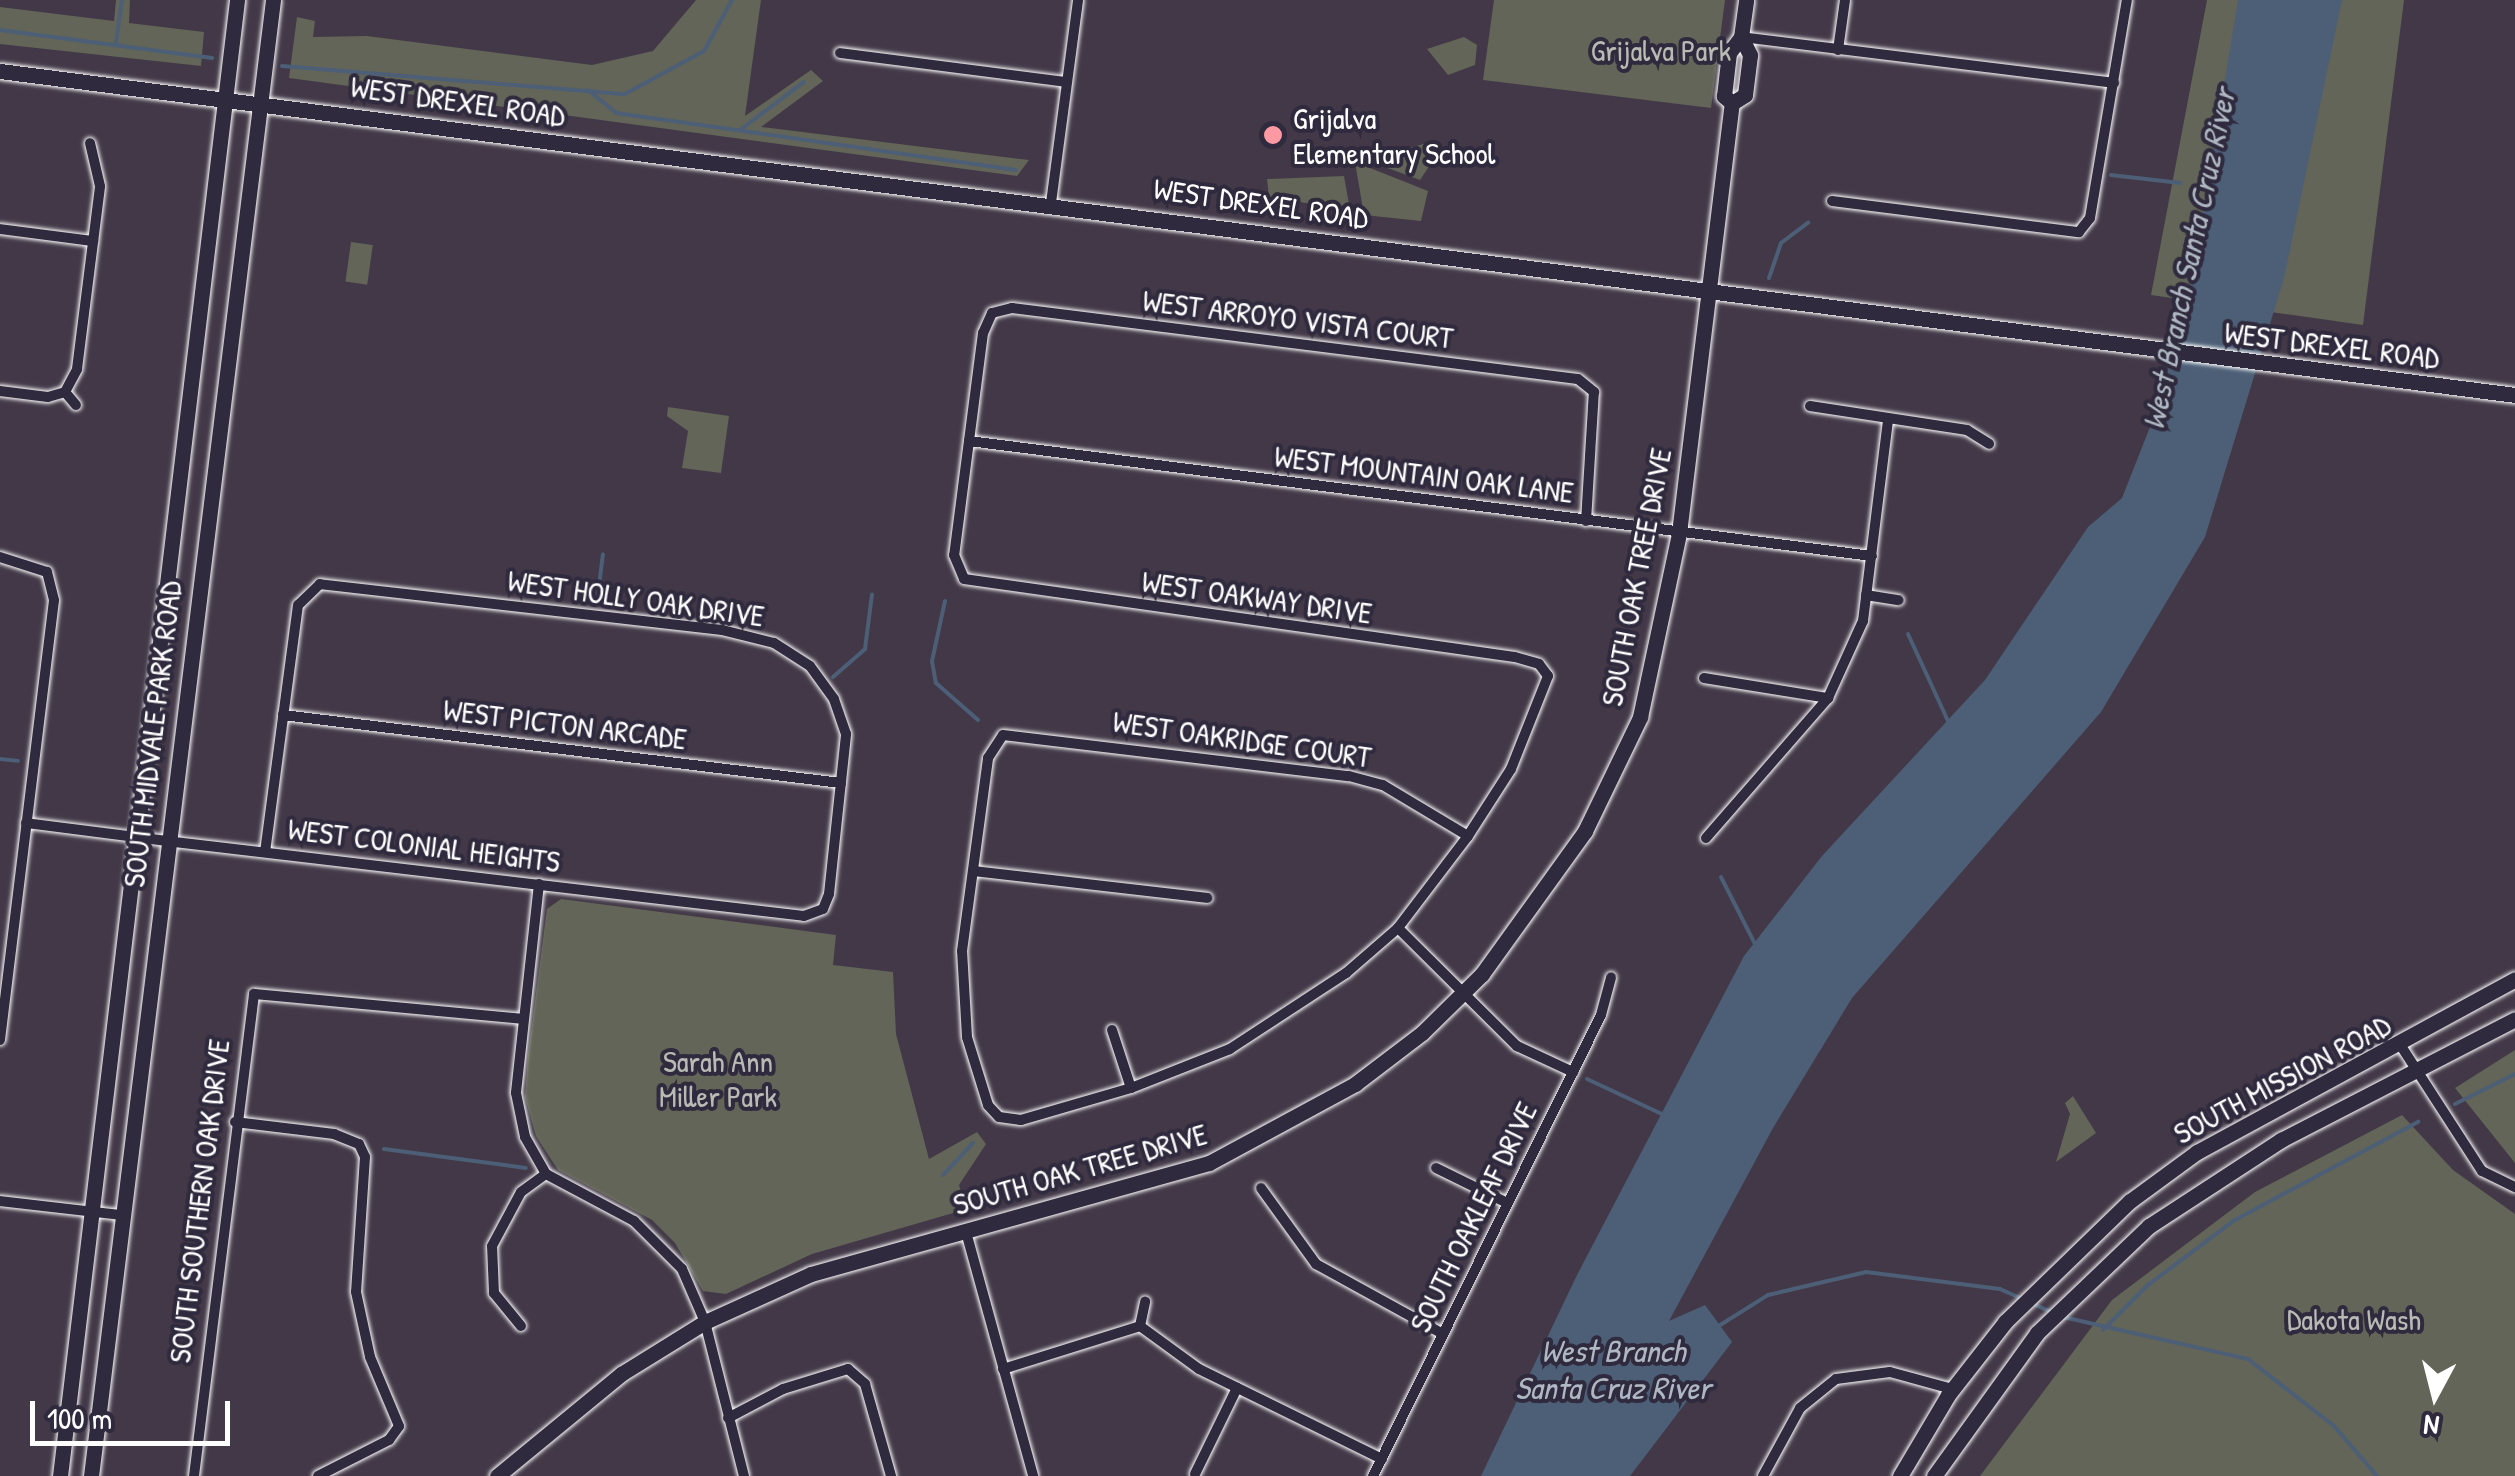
<!DOCTYPE html>
<html>
<head>
<meta charset="utf-8">
<style>
  body { margin:0 }
  #map { position:relative; width:2515px; height:1476px; overflow:hidden; background:#423847; font-family:"Patrick Hand",sans-serif }
  div>[style] { position:absolute }
  [style*='--x'] { left:calc(var(--x)*1px); top:calc(var(--y)*1px); width:calc(var(--w)*1px); rotate:calc(var(--a)*1deg) }
  .green>* { inset:0; background:#626557; transform-origin:0 0 }
  .water>* { inset:0; background:#4c5f77 }
  .stream>* { height:4px; margin:-2px; padding:0 2px; transform-origin:2px; border-radius:2px; background:#4c5f77 }
  .roads { filter:drop-shadow(0 0 2px #fff) drop-shadow(0 0 2px #fff) }
  .street>* { height:10px; margin:-5px; padding:0 5px; transform-origin:5px; border-radius:5px; background:#2f2a3d }
  .secondary>* { height:15px; margin:-7.5px; padding:0 7.5px; transform-origin:7.5px; border-radius:7.5px; background:#2f2a3d }
  .dots>* { width:28px; height:28px; translate:-50% -50%; box-sizing:border-box; border:5px solid #2f2a3d; border-radius:50% }
  span { translate:-50% -50%; white-space:nowrap; text-align:center; line-height:1.15; -webkit-text-stroke:8px #2f2a3d; paint-order:stroke }
  .park-label { font-size:30px; color:#b8bab3 }
  .street-label { font-size:30px; color:#fff }
  .poi-label { font-size:30px; color:#fff }
  .left { translate:0 -50%; text-align:left }
  .water-label { font-size:32px; color:#aeb7c2; font-style:italic }
  .north { position:absolute; left:2385px; top:1346px; width:100px; height:100px; -webkit-text-stroke:8px #2f2a3d; paint-order:stroke; rotate:187deg; font-size:28px; font-weight:700; line-height:40px; text-align:center; color:#fff }
  .north::after { content:''; display:block; margin:auto; width:35px; height:45px; background:#fff; clip-path:polygon(50% 0,100% 100%,50% 72%,0 100%) }
  .scale { position:absolute; left:30px; top:1401px; width:200px; height:45px; box-sizing:border-box; border:5px solid #fff; border-top:0; padding-left:12px; font-size:30px; line-height:35px; white-space:nowrap; color:#fff; -webkit-text-stroke:8px #2f2a3d; paint-order:stroke }
</style>
</head>
<body>
<div id="map">
  <div class="green">
    <i style="clip-path:polygon(116px 0,130px 0,129px 23px,204px 32px,201px 66px,0 44px,0 7px,114px 21px)"></i>
    <i style="clip-path:polygon(696px 0,761px 0,745px 116px,811px 70px,823px 81px,761px 127px,1029px 160px,1017px 176px,289px 78px,297px 17px,315px 21px,313px 37px,367px 36px,592px 65px,653px 51px)"></i>
    <i style="clip-path:polygon(1494px 0,1725px 0,1711px 108px,1483px 80px)"></i>
    <i style="clip-path:polygon(2207px 0,2404px 0,2363px 325px,2151px 295px)"></i>
    <i style="clip-path:polygon(1464px 37px,1477px 45px,1475px 65px,1448px 75px,1427px 49px)"></i>
    <i style="clip-path:polygon(1427px 143px,1432px 162px,1420px 180px,1366px 160px)"></i>
    <i style="clip-path:polygon(1355px 162px,1428px 191px,1421px 221px,1364px 215px)"></i>
    <i style="clip-path:polygon(1344px 176px,1350px 210px,1269px 197px,1267px 179px)"></i>
    <i style="left:351px;top:242px;width:22px;height:40px;rotate:8deg"></i>
    <i style="clip-path:polygon(668px 407px,729px 416px,721px 473px,682px 468px,688px 431px,667px 416px)"></i>
    <i style="clip-path:polygon(561px 899px,836px 935px,833px 965px,893px 972px,896px 1034px,929px 1159px,977px 1132px,986px 1144px,959px 1185px,967px 1209px,812px 1254px,726px 1294px,703px 1291px,675px 1243px,652px 1220px,558px 1170px,536px 1136px,525px 1097px,528px 1055px,547px 909px)"></i>
    <i style="clip-path:polygon(2515px 1050px,2515px 1163px,2455px 1088px)"></i>
    <i style="clip-path:polygon(2073px 1096px,2096px 1133px,2056px 1162px,2070px 1114px,2065px 1103px)"></i>
    <i style="clip-path:polygon(2402px 1115px,2453px 1170px,2515px 1214px,2515px 1476px,1980px 1476px,2112px 1300px,2255px 1192px)"></i>
  </div>
  <div class="water">
    <i style="clip-path:polygon(2238px 0,2342px 0,2284px 278px,2205px 537px,2101px 712px,1852px 998px,1773px 1128px,1669px 1321px,1705px 1305px,1732px 1342px,1630px 1476px,1481px 1476px,1577px 1275px,1744px 956px,1822px 856px,1985px 680px,2088px 527px,2122px 498px,2165px 389px,2175px 325px,2192px 280px)"></i>
  </div>
  <div class="stream">
    <i style="--x:0;--y:30;--w:214;--a:7.5"></i>
    <i style="--x:116;--y:43;--w:43;--a:-82.1"></i>
    <i style="--x:282;--y:66;--w:344;--a:4.7"></i>
    <i style="--x:625;--y:94;--w:90;--a:-28.6"></i>
    <i style="--x:704;--y:51;--w:58;--a:-61.2"></i>
    <i style="--x:588;--y:90;--w:36;--a:39"></i>
    <i style="--x:616;--y:113;--w:404;--a:8.1"></i>
    <i style="--x:740;--y:130;--w:80;--a:-36.9"></i>
    <i style="--x:2111;--y:175;--w:70;--a:6.5"></i>
    <i style="--x:1769;--y:278;--w:37;--a:-71"></i>
    <i style="--x:1781;--y:243;--w:34;--a:-37"></i>
    <i style="--x:945;--y:601;--w:61;--a:102.2"></i>
    <i style="--x:932;--y:661;--w:22;--a:80"></i>
    <i style="--x:936;--y:683;--w:56;--a:41.4"></i>
    <i style="--x:597;--y:602;--w:48;--a:-82.9"></i>
    <i style="--x:1908;--y:634;--w:96;--a:65.3"></i>
    <i style="--x:833;--y:677;--w:43;--a:-41.2"></i>
    <i style="--x:865;--y:649;--w:55;--a:-82.7"></i>
    <i style="--x:0;--y:759;--w:18;--a:6"></i>
    <i style="--x:1721;--y:877;--w:75;--a:63.1"></i>
    <i style="--x:1587;--y:1079;--w:85;--a:25.1"></i>
    <i style="--x:2455;--y:1104;--w:67;--a:-26.6"></i>
    <i style="--x:384;--y:1149;--w:143;--a:7.6"></i>
    <i style="--x:943;--y:1175;--w:44;--a:-46.8"></i>
    <i style="--x:2031;--y:1303;--w:20;--a:24"></i>
    <i style="--x:2063;--y:1317;--w:190;--a:12.8"></i>
    <i style="--x:2248;--y:1359;--w:109;--a:37.9"></i>
    <i style="--x:2334;--y:1426;--w:66;--a:49.3"></i>
    <i style="--x:1717;--y:1327;--w:60;--a:-32.1"></i>
    <i style="--x:1768;--y:1295;--w:101;--a:-13.2"></i>
    <i style="--x:1866;--y:1272;--w:135;--a:7.2"></i>
    <i style="--x:2000;--y:1289;--w:24;--a:24"></i>
    <i style="--x:2103;--y:1330;--w:64;--a:-45"></i>
    <i style="--x:2148;--y:1285;--w:109;--a:-36.8"></i>
    <i style="--x:2235;--y:1220;--w:208;--a:-28.2"></i>
  </div>
  <div class="roads">
    <div class="street">
      <i style="--x:1741;--y:37;--w:376;--a:7"></i>
      <i style="--x:1838;--y:50;--w:50;--a:-82"></i>
      <i style="--x:840;--y:53;--w:228;--a:7.3"></i>
      <i style="--x:1832;--y:201;--w:249;--a:7.2"></i>
      <i style="--x:1051;--y:203;--w:205;--a:-82.4"></i>
      <i style="--x:0;--y:229;--w:94;--a:7.4"></i>
      <i style="--x:2079;--y:232;--w:18;--a:-52"></i>
      <i style="--x:2090;--y:218;--w:221;--a:-80.4"></i>
      <i style="--x:992;--y:313;--w:22;--a:114"></i>
      <i style="--x:983;--y:333;--w:224;--a:97.4"></i>
      <i style="--x:954;--y:555;--w:26;--a:67"></i>
      <i style="--x:964;--y:579;--w:556;--a:8.06"></i>
      <i style="--x:1515;--y:657;--w:25;--a:16"></i>
      <i style="--x:1539;--y:664;--w:15;--a:53"></i>
      <i style="--x:1548;--y:676;--w:100;--a:111.7"></i>
      <i style="--x:1511;--y:769;--w:80;--a:122.7"></i>
      <i style="--x:1468;--y:836;--w:116;--a:127.3"></i>
      <i style="--x:1398;--y:928;--w:69;--a:139.1"></i>
      <i style="--x:1346;--y:973;--w:139;--a:146.8"></i>
      <i style="--x:1230;--y:1049;--w:106;--a:158.5"></i>
      <i style="--x:1131;--y:1088;--w:115;--a:163.8"></i>
      <i style="--x:1021;--y:1120;--w:22;--a:-172"></i>
      <i style="--x:992;--y:313;--w:21;--a:-14"></i>
      <i style="--x:1012;--y:308;--w:570;--a:7.15"></i>
      <i style="--x:1578;--y:379;--w:21;--a:39"></i>
      <i style="--x:0;--y:391;--w:48;--a:7.1"></i>
      <i style="--x:48;--y:397;--w:18;--a:-16"></i>
      <i style="--x:65;--y:392;--w:26;--a:-62"></i>
      <i style="--x:77;--y:369;--w:184;--a:-82.8"></i>
      <i style="--x:100;--y:186;--w:44;--a:-103.1"></i>
      <i style="--x:65;--y:392;--w:17;--a:50"></i>
      <i style="--x:1810;--y:406;--w:159;--a:8.7"></i>
      <i style="--x:1967;--y:430;--w:26;--a:32"></i>
      <i style="--x:969;--y:441;--w:910;--a:7.26"></i>
      <i style="--x:1586;--y:521;--w:129;--a:-86.5"></i>
      <i style="--x:0;--y:557;--w:49;--a:17.7"></i>
      <i style="--x:1866;--y:595;--w:33;--a:9"></i>
      <i style="--x:1704;--y:678;--w:126;--a:9.2"></i>
      <i style="--x:283;--y:715;--w:562;--a:6.95"></i>
      <i style="--x:26;--y:823;--w:141;--a:7.3"></i>
      <i style="--x:166;--y:841;--w:642;--a:6.7"></i>
      <i style="--x:804;--y:916;--w:20;--a:-20"></i>
      <i style="--x:823;--y:909;--w:16;--a:-68"></i>
      <i style="--x:829;--y:894;--w:161;--a:-83.9"></i>
      <i style="--x:846;--y:734;--w:37;--a:-109"></i>
      <i style="--x:834;--y:699;--w:41;--a:-126"></i>
      <i style="--x:810;--y:666;--w:43;--a:-147.4"></i>
      <i style="--x:774;--y:643;--w:54;--a:-166"></i>
      <i style="--x:722;--y:630;--w:405;--a:-173.5"></i>
      <i style="--x:320;--y:584;--w:30;--a:136"></i>
      <i style="--x:298;--y:605;--w:249;--a:97.6"></i>
      <i style="--x:1706;--y:838;--w:186;--a:-48.9"></i>
      <i style="--x:1828;--y:698;--w:85;--a:-65.6"></i>
      <i style="--x:1863;--y:621;--w:203;--a:-82.9"></i>
      <i style="--x:974;--y:871;--w:235;--a:6.6"></i>
      <i style="--x:539;--y:884;--w:210;--a:96.3"></i>
      <i style="--x:516;--y:1093;--w:45;--a:78.4"></i>
      <i style="--x:525;--y:1137;--w:43;--a:60.4"></i>
      <i style="--x:546;--y:1174;--w:100;--a:28.1"></i>
      <i style="--x:634;--y:1221;--w:68;--a:45"></i>
      <i style="--x:682;--y:1269;--w:58;--a:66.5"></i>
      <i style="--x:705;--y:1322;--w:159;--a:75.8"></i>
      <i style="--x:1398;--y:928;--w:168;--a:44.8"></i>
      <i style="--x:1517;--y:1046;--w:62;--a:24.9"></i>
      <i style="--x:254;--y:994;--w:269;--a:5.3"></i>
      <i style="--x:1112;--y:1030;--w:61;--a:71.9"></i>
      <i style="--x:0;--y:1040;--w:443;--a:-83"></i>
      <i style="--x:54;--y:600;--w:29;--a:-104"></i>
      <i style="--x:2401;--y:1046;--w:149;--a:57.1"></i>
      <i style="--x:2482;--y:1171;--w:37;--a:26"></i>
      <i style="--x:999;--y:1117;--w:16;--a:-133"></i>
      <i style="--x:988;--y:1105;--w:71;--a:-107.2"></i>
      <i style="--x:967;--y:1037;--w:86;--a:-93.3"></i>
      <i style="--x:962;--y:951;--w:195;--a:-82.3"></i>
      <i style="--x:988;--y:758;--w:27;--a:-57"></i>
      <i style="--x:1003;--y:735;--w:348;--a:6.8"></i>
      <i style="--x:1349;--y:776;--w:35;--a:15"></i>
      <i style="--x:1383;--y:785;--w:99;--a:31"></i>
      <i style="--x:235;--y:1122;--w:100;--a:6.9"></i>
      <i style="--x:334;--y:1134;--w:27;--a:22"></i>
      <i style="--x:359;--y:1144;--w:14;--a:65"></i>
      <i style="--x:365;--y:1157;--w:135;--a:93.8"></i>
      <i style="--x:356;--y:1292;--w:66;--a:77.8"></i>
      <i style="--x:370;--y:1357;--w:75;--a:67.2"></i>
      <i style="--x:1436;--y:1168;--w:79;--a:26.2"></i>
      <i style="--x:1261;--y:1188;--w:94;--a:54.1"></i>
      <i style="--x:1316;--y:1264;--w:145;--a:28.9"></i>
      <i style="--x:0;--y:1201;--w:122;--a:6.6"></i>
      <i style="--x:966;--y:1232;--w:253;--a:74.6"></i>
      <i style="--x:521;--y:1326;--w:43;--a:-129.3"></i>
      <i style="--x:494;--y:1293;--w:47;--a:-92.4"></i>
      <i style="--x:492;--y:1246;--w:61;--a:-61.8"></i>
      <i style="--x:521;--y:1192;--w:31;--a:-36"></i>
      <i style="--x:1140;--y:1326;--w:25;--a:-78"></i>
      <i style="--x:1003;--y:1369;--w:144;--a:-17.4"></i>
      <i style="--x:1140;--y:1326;--w:73;--a:36.1"></i>
      <i style="--x:1199;--y:1369;--w:204;--a:26.2"></i>
      <i style="--x:728;--y:1418;--w:62;--a:-27.8"></i>
      <i style="--x:783;--y:1389;--w:68;--a:-17.1"></i>
      <i style="--x:848;--y:1369;--w:23;--a:41"></i>
      <i style="--x:865;--y:1384;--w:96;--a:74.2"></i>
      <i style="--x:1195;--y:1474;--w:96;--a:-64"></i>
      <i style="--x:194;--y:1476;--w:486;--a:-82.9"></i>
      <i style="--x:318;--y:1476;--w:80;--a:-26.9"></i>
      <i style="--x:389;--y:1440;--w:17;--a:-54"></i>
      <i style="--x:1373;--y:1476;--w:514;--a:-63.68"></i>
      <i style="--x:1601;--y:1015;--w:39;--a:-75"></i>
      <i style="--x:1763;--y:1476;--w:77;--a:-61.4"></i>
      <i style="--x:1800;--y:1408;--w:46;--a:-38.9"></i>
      <i style="--x:1836;--y:1379;--w:54;--a:-7.4"></i>
      <i style="--x:1890;--y:1372;--w:64;--a:15.3"></i>
    </div>
    <div class="secondary">
      <i style="--x:1741;--y:37;--w:37;--a:-82"></i>
      <i style="--x:0;--y:71;--w:2536;--a:7.34"></i>
      <i style="--x:60;--y:1476;--w:1487;--a:-83.16"></i>
      <i style="--x:91;--y:1476;--w:1487;--a:-82.97"></i>
      <i style="--x:497;--y:1476;--w:161;--a:-39.4"></i>
      <i style="--x:621;--y:1374;--w:99;--a:-31.8"></i>
      <i style="--x:705;--y:1322;--w:116;--a:-24.4"></i>
      <i style="--x:811;--y:1274;--w:413;--a:-15.6"></i>
      <i style="--x:1209;--y:1163;--w:166;--a:-28.4"></i>
      <i style="--x:1355;--y:1084;--w:84;--a:-37.3"></i>
      <i style="--x:1422;--y:1033;--w:84;--a:-44.5"></i>
      <i style="--x:1482;--y:974;--w:176;--a:-54.2"></i>
      <i style="--x:1585;--y:831;--w:127;--a:-64.2"></i>
      <i style="--x:1640;--y:717;--w:188;--a:-78"></i>
      <i style="--x:1679;--y:533;--w:433;--a:-83"></i>
      <i style="--x:1732;--y:103;--w:11;--a:-139"></i>
      <i style="--x:1724;--y:96;--w:43;--a:-83.4"></i>
      <i style="--x:1729;--y:53;--w:20;--a:-53"></i>
      <i style="--x:1741;--y:37;--w:20;--a:63"></i>
      <i style="--x:1750;--y:55;--w:40;--a:97.1"></i>
      <i style="--x:1745;--y:95;--w:15;--a:148"></i>
      <i style="--x:1900;--y:1476;--w:94;--a:-59.3"></i>
      <i style="--x:1948;--y:1395;--w:93;--a:-52"></i>
      <i style="--x:2005;--y:1322;--w:174;--a:-44.1"></i>
      <i style="--x:2130;--y:1201;--w:83;--a:-36.2"></i>
      <i style="--x:2197;--y:1152;--w:362;--a:-28.5"></i>
      <i style="--x:1934;--y:1476;--w:176;--a:-54.2"></i>
      <i style="--x:2037;--y:1333;--w:155;--a:-43.7"></i>
      <i style="--x:2149;--y:1226;--w:158;--a:-33.1"></i>
      <i style="--x:2281;--y:1140;--w:263;--a:-27.3"></i>
    </div>
  </div>
  <div class="dots">
    <i style="left:1273px;top:135px;background:#ff9aa2"></i>
  </div>
  <div class="park-label">
    <span style="left:1661px;top:50px">Grijalva Park</span>
    <span style="left:718px;top:1078px">Sarah Ann<br>Miller Park</span>
    <span style="left:2354px;top:1319px">Dakota Wash</span>
  </div>
  <div class="street-label">
    <span style="left:458px;top:101px;rotate:8deg">WEST DREXEL ROAD</span>
    <span style="left:1261px;top:203px;rotate:8deg">WEST DREXEL ROAD</span>
    <span style="left:1298px;top:319px;rotate:7deg">WEST ARROYO VISTA COURT</span>
    <span style="left:2332px;top:345px;rotate:7deg">WEST DREXEL ROAD</span>
    <span style="left:1424px;top:474px;rotate:7deg">WEST MOUNTAIN OAK LANE</span>
    <span style="left:1636px;top:577px;rotate:-79deg">SOUTH OAK TREE DRIVE</span>
    <span style="left:1257px;top:597px;rotate:8deg">WEST OAKWAY DRIVE</span>
    <span style="left:636px;top:598px;rotate:8deg">WEST HOLLY OAK DRIVE</span>
    <span style="left:565px;top:724px;rotate:7deg">WEST PICTON ARCADE</span>
    <span style="left:152px;top:734px;rotate:-83deg">SOUTH MIDVALE PARK ROAD</span>
    <span style="left:1242px;top:739px;rotate:8deg">WEST OAKRIDGE COURT</span>
    <span style="left:424px;top:845px;rotate:7deg">WEST COLONIAL HEIGHTS</span>
    <span style="left:2282px;top:1079px;rotate:-28deg">SOUTH MISSION ROAD</span>
    <span style="left:1080px;top:1169px;rotate:-16deg">SOUTH OAK TREE DRIVE</span>
    <span style="left:199px;top:1201px;rotate:-83deg">SOUTH SOUTHERN OAK DRIVE</span>
    <span style="left:1473px;top:1217px;rotate:-64deg">SOUTH OAKLEAF DRIVE</span>
  </div>
  <div class="poi-label">
    <span class="left" style="left:1293px;top:135px">Grijalva<br>Elementary School</span>
  </div>
  <div class="water-label">
    <span style="left:2189px;top:259px;rotate:-78deg">West Branch Santa Cruz River</span>
    <span style="left:1613px;top:1370px">West Branch<br>Santa Cruz River</span>
  </div>
  <div class="north">N</div>
  <div class="scale">100 m</div>
</div>
</body>
</html>
